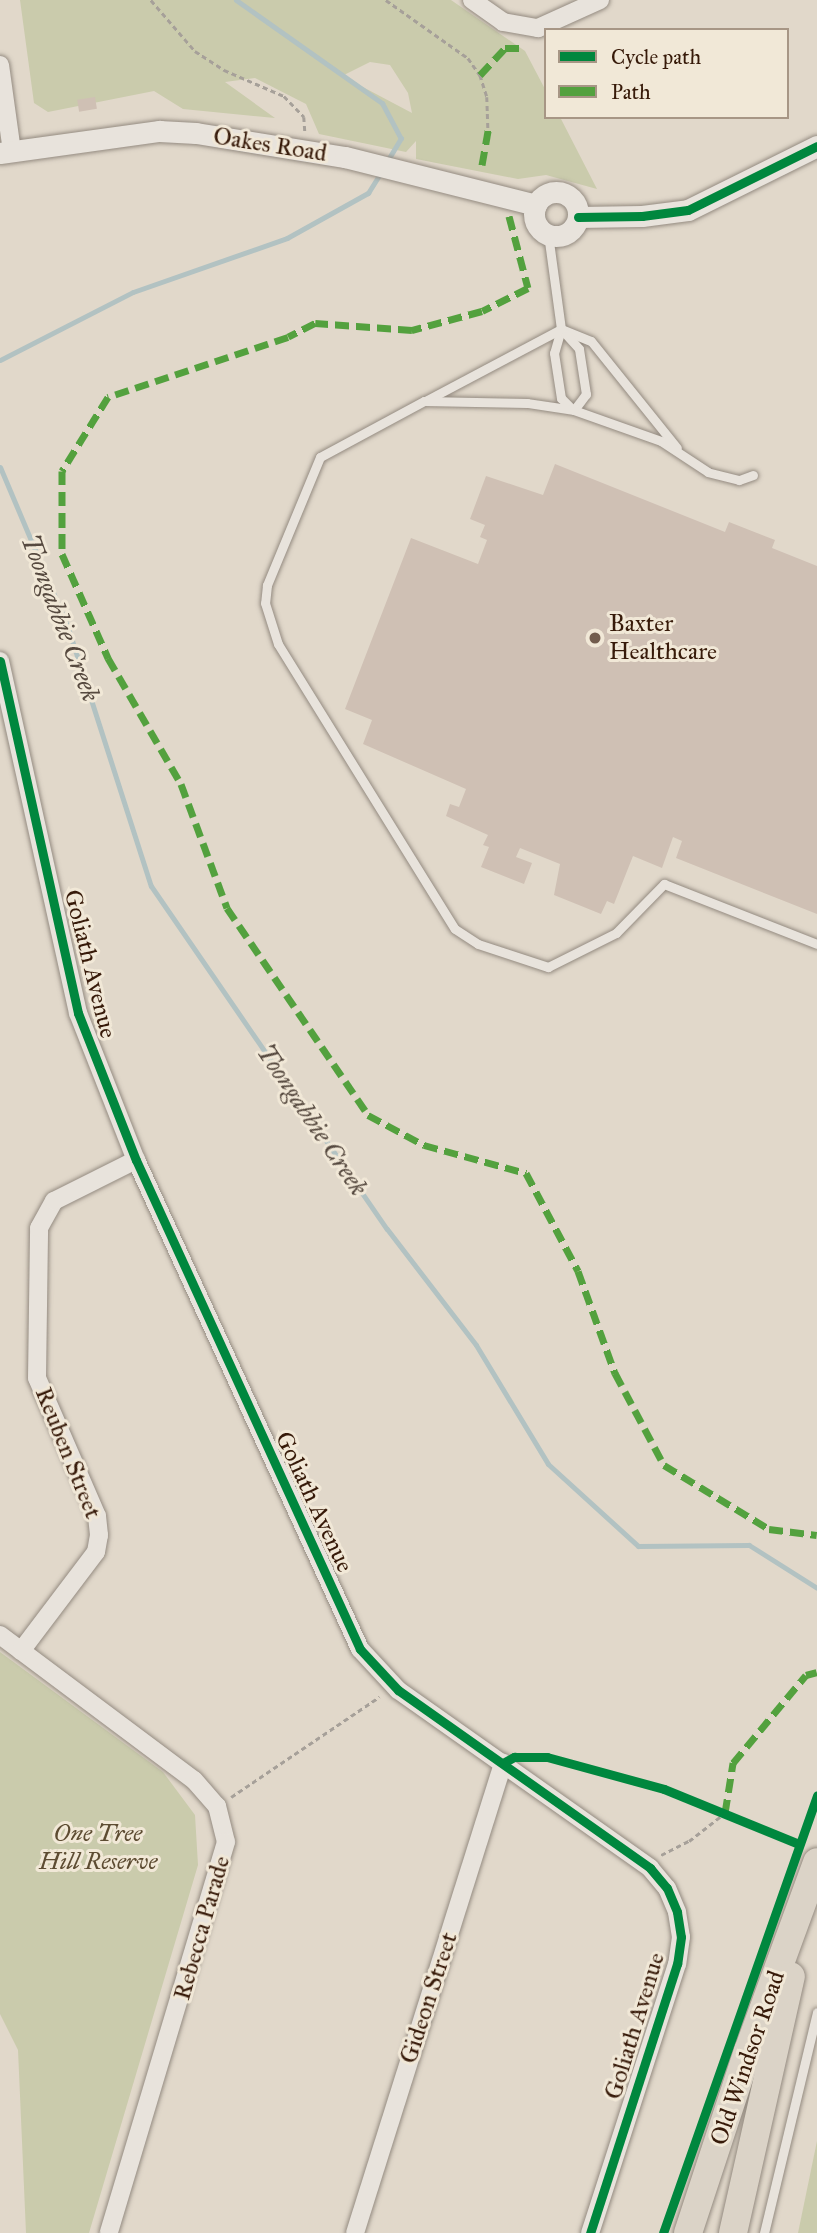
<!DOCTYPE html>
<html>
<head>
<meta charset="utf-8">
<style>
  body { margin:0 }
  #map { position:relative; width:817px; height:2233px; overflow:hidden; background:#e1d8ca; font-family:"IM FELL Great Primer",serif }
  div>[style] { position:absolute }
  [style*='--x'] { left:calc(var(--x)*1px); top:calc(var(--y)*1px); width:calc(var(--w)*1px); rotate:calc(var(--a)*1deg) }
  .green>* { inset:0; background:#cacbac }
  .stream>* { height:5px; margin:-2.5px; padding:0 2.5px; transform-origin:2.5px; border-radius:2.5px; background:#b2c2c2 }
  .building>* { inset:0; background:#cfc0b4; transform-origin:0 0 }
  .path>* { height:2.5px; margin-top:-1.25px; transform-origin:0; background:repeating-linear-gradient(90deg,#a6a099 0 5px,transparent 0 8.5px) }
  .roads { filter:drop-shadow(0 0 2px #948b81) drop-shadow(0 0 2px #948b81) }
  .service>* { height:9px; margin:-4.5px; padding:0 4.5px; transform-origin:4.5px; border-radius:4.5px; background:#e8e3dc }
  .minor>* { height:18px; margin:-9px; padding:0 9px; transform-origin:9px; border-radius:9px; background:#e8e3dc }
  .tertiary>* { height:21px; margin:-10.5px; padding:0 10.5px; transform-origin:10.5px; border-radius:10.5px; background:#e8e3dc }
  .tertiary>.ring { margin:-10.5px; padding:0; box-sizing:content-box; background:none; border:21px solid #e8e3dc; border-radius:50% }
  .trunk>* { height:28px; margin:-14px; padding:0 14px; transform-origin:14px; border-radius:14px; background:#dbd3c7 }
  .quiet>* { height:7px; margin-top:-3.5px; transform-origin:0; background:repeating-linear-gradient(90deg,#53a13e 0 14px,transparent 0 21px) }
  .cycleway>* { height:9px; margin:-4.5px; padding:0 4.5px; transform-origin:4.5px; border-radius:4.5px; background:#00873e }
  .dots>* { width:19px; height:19px; translate:-50% -50%; box-sizing:border-box; border:4px solid #f1e8d7; border-radius:50% }
  span { translate:-50% -50%; white-space:nowrap; text-align:center; line-height:1.15; -webkit-text-stroke:6px #f1e8d7; paint-order:stroke }
  .street-label { font-size:24px; color:#371a09 }
  .poi-label { font-size:24px; color:#371a09 }
  .left { translate:0 -50%; text-align:left }
  .park-label { font-size:24px; color:#5d4c32; font-style:italic }
  .water-label { font-size:26px; color:#56493f; font-style:italic }
  .legend { position:absolute; left:544px; top:28px; width:245px; height:91px; box-sizing:border-box; background:#f1e8d7; border:2px solid #a79685; margin:0; padding:9px 12px; list-style:none; font-size:21px; color:#371a09 }
  .legend li { display:flex; align-items:center; gap:14px; height:35px }
  .legend b { width:35px; border:2px solid #a79685 }
</style>
</head>
<body>
<div id="map">
  <div class="green">
    <i style="clip-path:polygon(evenodd,20px 0,451px 0,525px 51px,546px 91px,546px 117px,560px 117px,597px 189px,546px 175px,518px 179px,416px 159px,416px 141px,406px 152px,319px 134px,306px 104px,255px 78px,225px 82px,275px 118px,183px 109px,154px 91px,48px 112px,34px 103px,20px 0,370px 62px,390px 65px,408px 93px,412px 113px,342px 76px,370px 62px)"></i>
    <i style="clip-path:polygon(0 1652px,163px 1772px,195px 1815px,198px 1865px,89px 2233px,26px 2233px,18px 2050px,0 2014px)"></i>
    <i style="clip-path:polygon(817px 2141px,817px 2233px,798px 2233px)"></i>
  </div>
  <div class="stream">
    <i style="--x:236;--y:0;--w:179;--a:35.2"></i>
    <i style="--x:382;--y:103;--w:40;--a:62"></i>
    <i style="--x:401;--y:138;--w:29;--a:121"></i>
    <i style="--x:0;--y:360;--w:149;--a:-27.1"></i>
    <i style="--x:133;--y:292;--w:163;--a:-19.3"></i>
    <i style="--x:287;--y:238;--w:93;--a:-29.1"></i>
    <i style="--x:368;--y:193;--w:25;--a:-58"></i>
    <i style="--x:0;--y:467;--w:175;--a:67.1"></i>
    <i style="--x:68;--y:628;--w:271;--a:72.2"></i>
    <i style="--x:151;--y:886;--w:416;--a:55.5"></i>
    <i style="--x:387;--y:1229;--w:146;--a:52.5"></i>
    <i style="--x:476;--y:1345;--w:139;--a:58.8"></i>
    <i style="--x:548;--y:1464;--w:122;--a:42.3"></i>
    <i style="--x:638;--y:1546;--w:111;--a:-0.5"></i>
    <i style="--x:749;--y:1545;--w:80;--a:32.3"></i>
  </div>
  <div class="building">
    <i style="left:95px;top:97px;width:12px;height:18px;rotate:81deg"></i>
    <i style="clip-path:polygon(555px 464px,725px 532px,729px 522px,775px 540px,772px 548px,817px 566px,817px 914px,676px 858px,682px 841px,673px 837px,662px 868px,633px 856px,614px 904px,607px 901px,601px 914px,554px 895px,560px 864px,520px 848px,516px 857px,532px 863px,524px 884px,481px 867px,489px 847px,483px 845px,488px 835px,446px 816px,450px 804px,459px 807px,466px 789px,363px 744px,372px 720px,345px 709px,411px 538px,478px 564px,487px 540px,480px 537px,485px 525px,470px 519px,486px 476px,543px 495px)"></i>
  </div>
  <div class="path">
    <i style="--x:151;--y:0;--w:67;--a:49.2"></i>
    <i style="--x:195;--y:51;--w:35;--a:33"></i>
    <i style="--x:224;--y:70;--w:65;--a:23.4"></i>
    <i style="--x:284;--y:96;--w:29;--a:46"></i>
    <i style="--x:304;--y:117;--w:14;--a:86"></i>
    <i style="--x:386;--y:0;--w:100;--a:35.3"></i>
    <i style="--x:468;--y:58;--w:21;--a:55"></i>
    <i style="--x:480;--y:75;--w:23;--a:72"></i>
    <i style="--x:487;--y:97;--w:33;--a:88"></i>
    <i style="--x:231;--y:1797;--w:179;--a:-34"></i>
    <i style="--x:661;--y:1855;--w:31;--a:-27"></i>
    <i style="--x:689;--y:1841;--w:46;--a:-37.9"></i>
  </div>
  <div class="roads">
    <div class="service">
      <i style="--x:548;--y:234;--w:96;--a:82.2"></i>
      <i style="--x:561;--y:329;--w:25;--a:106"></i>
      <i style="--x:554;--y:353;--w:46;--a:81.2"></i>
      <i style="--x:561;--y:398;--w:16;--a:45"></i>
      <i style="--x:561;--y:329;--w:32;--a:22"></i>
      <i style="--x:591;--y:341;--w:137;--a:51.2"></i>
      <i style="--x:563;--y:331;--w:24;--a:48"></i>
      <i style="--x:579;--y:349;--w:46;--a:81.2"></i>
      <i style="--x:586;--y:394;--w:20;--a:127"></i>
      <i style="--x:427;--y:400;--w:152;--a:-27.9"></i>
      <i style="--x:753;--y:475;--w:15;--a:160"></i>
      <i style="--x:739;--y:480;--w:32;--a:-166"></i>
      <i style="--x:708;--y:472;--w:56;--a:-146.6"></i>
      <i style="--x:661;--y:441;--w:92;--a:-160.4"></i>
      <i style="--x:574;--y:410;--w:48;--a:-171.5"></i>
      <i style="--x:527;--y:403;--w:103;--a:-178.9"></i>
      <i style="--x:424;--y:401;--w:118;--a:151.7"></i>
      <i style="--x:320;--y:457;--w:139;--a:112.5"></i>
      <i style="--x:267;--y:585;--w:18;--a:96"></i>
      <i style="--x:265;--y:603;--w:43;--a:72.4"></i>
      <i style="--x:278;--y:644;--w:335;--a:58.2"></i>
      <i style="--x:455;--y:929;--w:27;--a:33"></i>
      <i style="--x:478;--y:944;--w:74;--a:18.2"></i>
      <i style="--x:548;--y:967;--w:76;--a:-26.6"></i>
      <i style="--x:616;--y:933;--w:69;--a:-45.6"></i>
      <i style="--x:664;--y:884;--w:164;--a:21.4"></i>
      <i style="--x:764;--y:2233;--w:227;--a:-76.5"></i>
    </div>
    <div class="minor">
      <i style="--x:472;--y:0;--w:38;--a:35"></i>
      <i style="--x:503;--y:22;--w:36;--a:10"></i>
      <i style="--x:538;--y:28;--w:68;--a:-24.3"></i>
      <i style="--x:0;--y:65;--w:87;--a:82.1"></i>
      <i style="--x:0;--y:661;--w:361;--a:77.5"></i>
      <i style="--x:78;--y:1013;--w:158;--a:68.5"></i>
      <i style="--x:136;--y:1160;--w:538;--a:65.39"></i>
      <i style="--x:360;--y:1649;--w:56;--a:47.2"></i>
      <i style="--x:398;--y:1690;--w:309;--a:35.2"></i>
      <i style="--x:650;--y:1868;--w:26;--a:50"></i>
      <i style="--x:667;--y:1888;--w:26;--a:67"></i>
      <i style="--x:677;--y:1912;--w:25;--a:81"></i>
      <i style="--x:681;--y:1937;--w:27;--a:98"></i>
      <i style="--x:677;--y:1964;--w:283;--a:107.9"></i>
      <i style="--x:0;--y:1635;--w:242;--a:36.8"></i>
      <i style="--x:194;--y:1780;--w:35;--a:49"></i>
      <i style="--x:217;--y:1806;--w:37;--a:76"></i>
      <i style="--x:226;--y:1842;--w:408;--a:106.7"></i>
      <i style="--x:21;--y:1651;--w:124;--a:-52.9"></i>
      <i style="--x:96;--y:1552;--w:17;--a:-80"></i>
      <i style="--x:99;--y:1535;--w:19;--a:-96"></i>
      <i style="--x:97;--y:1516;--w:150;--a:-113.5"></i>
      <i style="--x:37;--y:1378;--w:150;--a:-89.2"></i>
      <i style="--x:39;--y:1228;--w:31;--a:-61"></i>
      <i style="--x:54;--y:1201;--w:92;--a:-26.6"></i>
      <i style="--x:355;--y:2233;--w:493;--a:-72.5"></i>
    </div>
    <div class="tertiary">
      <i style="--x:0;--y:153;--w:161;--a:-7.9"></i>
      <i style="--x:159;--y:131;--w:37;--a:3"></i>
      <i style="--x:196;--y:133;--w:151;--a:9.2"></i>
      <i style="--x:345;--y:157;--w:197;--a:14.1"></i>
      <i class="ring" style="left:534px;top:192px;width:23px;height:23px"></i>
      <i style="--x:578;--y:217;--w:64;--a:-0.9"></i>
      <i style="--x:642;--y:216;--w:46;--a:-7.4"></i>
      <i style="--x:688;--y:210;--w:144;--a:-26.4"></i>
    </div>
    <div class="trunk">
      <i style="--x:688;--y:2233;--w:192;--a:-71.8"></i>
      <i style="--x:748;--y:2051;--w:201;--a:-69.9"></i>
      <i style="--x:733;--y:2233;--w:263;--a:-77.3"></i>
    </div>
  </div>
  <div class="quiet">
    <i style="--x:480;--y:75;--w:37;--a:-47"></i>
    <i style="--x:505;--y:48;--w:19;--a:0"></i>
    <i style="--x:482;--y:165;--w:36;--a:-80"></i>
    <i style="--x:509;--y:216;--w:74;--a:75.2"></i>
    <i style="--x:528;--y:288;--w:51;--a:153.4"></i>
    <i style="--x:482;--y:311;--w:73;--a:164.8"></i>
    <i style="--x:412;--y:330;--w:97;--a:-175.9"></i>
    <i style="--x:315;--y:323;--w:30;--a:153"></i>
    <i style="--x:288;--y:337;--w:190;--a:161.6"></i>
    <i style="--x:108;--y:397;--w:87;--a:121.9"></i>
    <i style="--x:62;--y:471;--w:83;--a:90"></i>
    <i style="--x:62;--y:554;--w:114;--a:66.1"></i>
    <i style="--x:108;--y:658;--w:146;--a:59.9"></i>
    <i style="--x:181;--y:784;--w:132;--a:69.6"></i>
    <i style="--x:227;--y:908;--w:250;--a:55.7"></i>
    <i style="--x:368;--y:1115;--w:64;--a:28.2"></i>
    <i style="--x:424;--y:1145;--w:106;--a:15.4"></i>
    <i style="--x:526;--y:1173;--w:111;--a:62"></i>
    <i style="--x:578;--y:1271;--w:109;--a:70.1"></i>
    <i style="--x:615;--y:1373;--w:104;--a:62"></i>
    <i style="--x:664;--y:1465;--w:123;--a:31.4"></i>
    <i style="--x:769;--y:1529;--w:48;--a:7.1"></i>
    <i style="--x:725;--y:1813;--w:51;--a:-80.9"></i>
    <i style="--x:733;--y:1763;--w:114;--a:-50.3"></i>
    <i style="--x:806;--y:1675;--w:11;--a:-15"></i>
  </div>
  <div class="cycleway">
    <i style="--x:578;--y:217;--w:64;--a:-0.9"></i>
    <i style="--x:642;--y:216;--w:46;--a:-7.4"></i>
    <i style="--x:688;--y:210;--w:144;--a:-26.4"></i>
    <i style="--x:0;--y:661;--w:361;--a:77.5"></i>
    <i style="--x:78;--y:1013;--w:158;--a:68.5"></i>
    <i style="--x:136;--y:1160;--w:538;--a:65.39"></i>
    <i style="--x:360;--y:1649;--w:56;--a:47.2"></i>
    <i style="--x:398;--y:1690;--w:309;--a:35.2"></i>
    <i style="--x:650;--y:1868;--w:26;--a:50"></i>
    <i style="--x:667;--y:1888;--w:26;--a:67"></i>
    <i style="--x:677;--y:1912;--w:25;--a:81"></i>
    <i style="--x:681;--y:1937;--w:27;--a:98"></i>
    <i style="--x:677;--y:1964;--w:283;--a:107.9"></i>
    <i style="--x:503;--y:1763;--w:13;--a:-29"></i>
    <i style="--x:514;--y:1757;--w:33;--a:0"></i>
    <i style="--x:547;--y:1757;--w:121;--a:15.3"></i>
    <i style="--x:664;--y:1789;--w:143;--a:22.2"></i>
    <i style="--x:663;--y:2233;--w:464;--a:-70.6"></i>
  </div>
  <div class="dots">
    <i style="left:595px;top:638px;background:#725c4d"></i>
  </div>
  <div class="street-label">
    <span style="left:270px;top:145px;rotate:9deg">Oakes Road</span>
    <span style="left:90px;top:964px;rotate:76deg">Goliath Avenue</span>
    <span style="left:68px;top:1453px;rotate:68deg">Reuben Street</span>
    <span style="left:314px;top:1502px;rotate:65deg">Goliath Avenue</span>
    <span style="left:202px;top:1928px;rotate:-74deg">Rebecca Parade</span>
    <span style="left:429px;top:1998px;rotate:-72deg">Gideon Street</span>
    <span style="left:635px;top:2026px;rotate:-73deg">Goliath Avenue</span>
    <span style="left:748px;top:2058px;rotate:-71deg">Old Windsor Road</span>
  </div>
  <div class="poi-label">
    <span class="left" style="left:609px;top:638px">Baxter<br>Healthcare</span>
  </div>
  <div class="park-label">
    <span style="left:98px;top:1848px">One Tree<br>Hill Reserve</span>
  </div>
  <div class="water-label">
    <span style="left:60px;top:618px;rotate:69deg">Toongabbie Creek</span>
    <span style="left:312px;top:1120px;rotate:56deg">Toongabbie Creek</span>
  </div>
  <ul class="legend">
  <li><b style="height:9px;background:#00873e"></b>Cycle path</li>
  <li><b style="height:9px;background:#53a13e"></b>Path</li>
  </ul>
</div>
</body>
</html>
